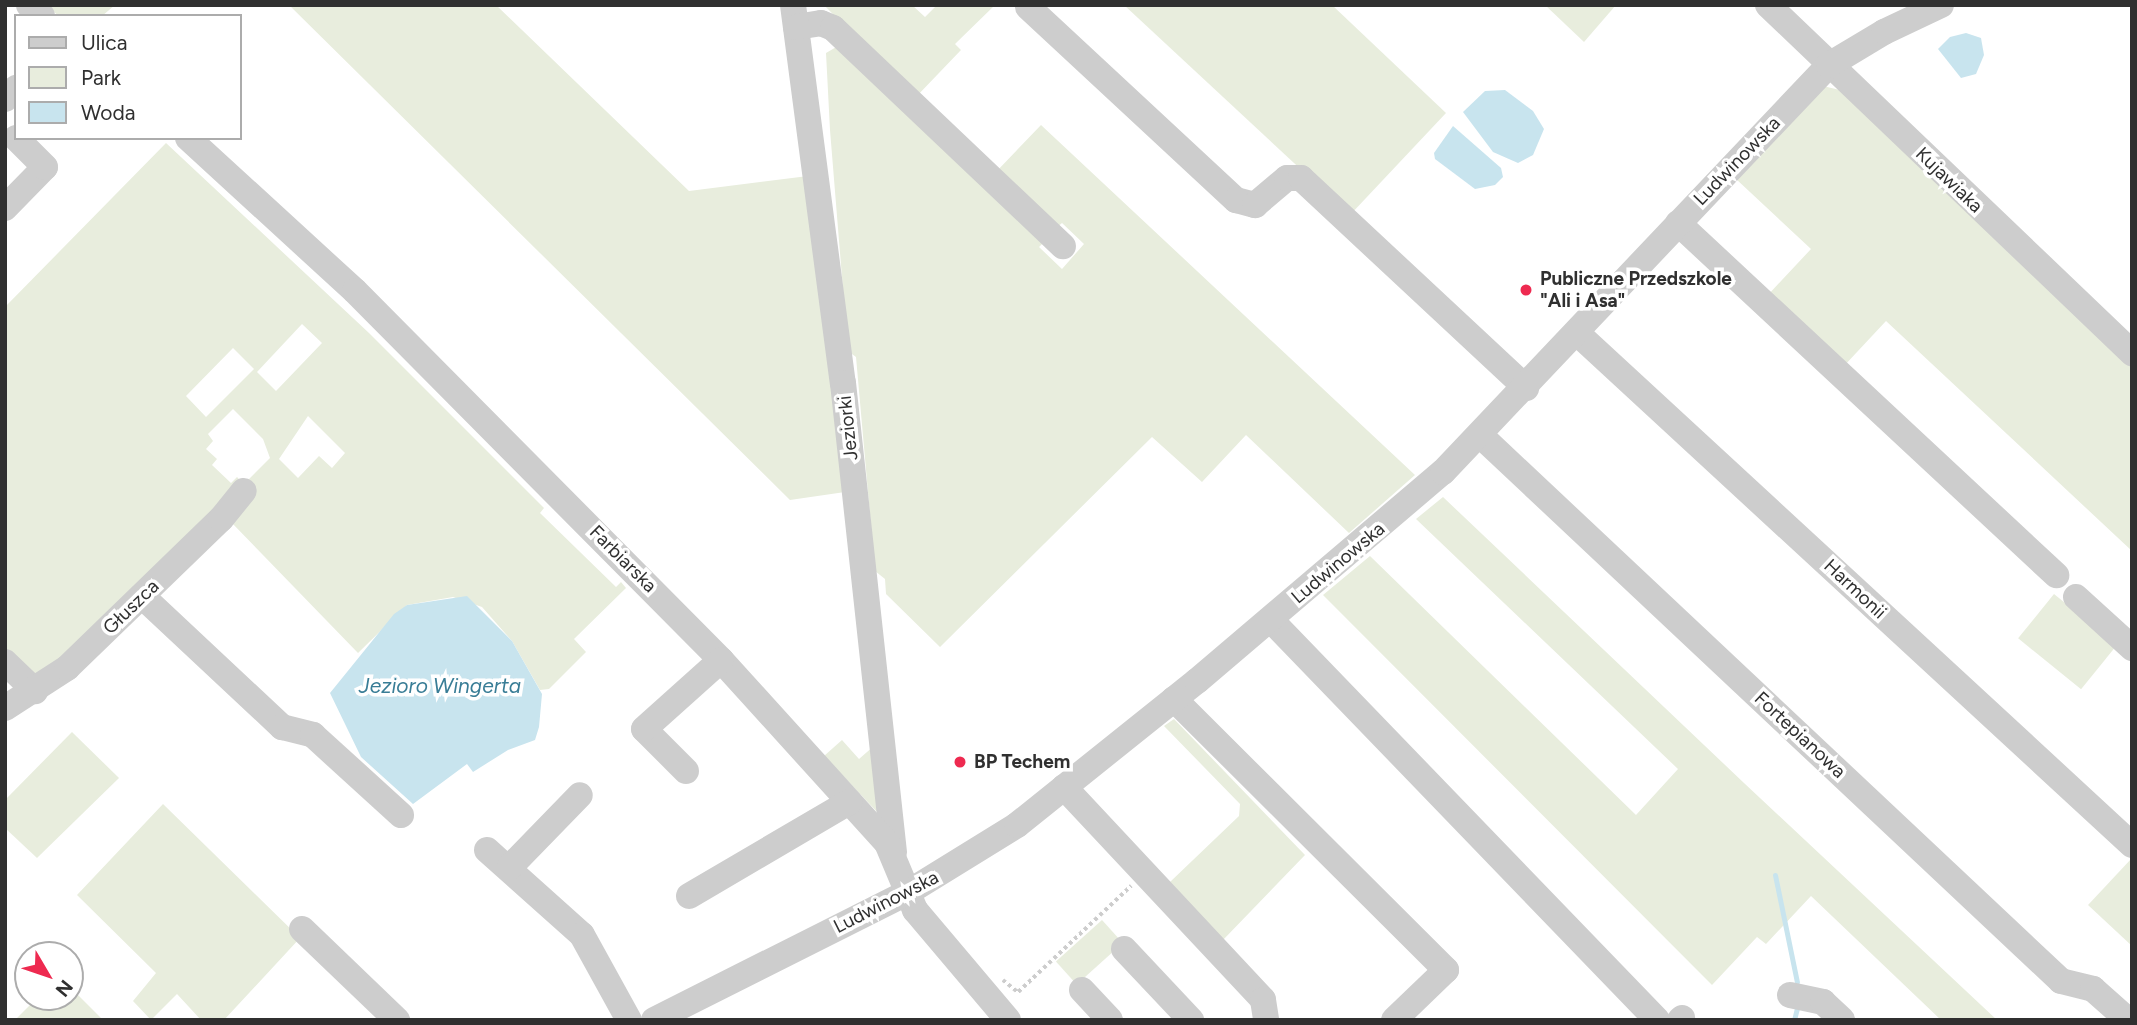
<!DOCTYPE html>
<html>
<head>
<meta charset="utf-8">
<style>
  body { margin:0 }
  #map { position:relative; width:2137px; height:1025px; overflow:hidden; background:#fff; font-family:Figtree,sans-serif }
  div>[style] { position:absolute }
  [style*='--x'] { left:calc(var(--x)*1px); top:calc(var(--y)*1px); width:calc(var(--w)*1px); rotate:calc(var(--a)*1deg) }
  .green>* { inset:0; background:#e8eddd; transform-origin:0 0 }
  .water>* { inset:0; background:#c8e4ee }
  .stream>* { height:5px; margin:-2.5px; padding:0 2.5px; transform-origin:2.5px; border-radius:2.5px; background:#c8e4ee }
  .path>* { height:3.5px; margin-top:-1.75px; transform-origin:0; background:repeating-linear-gradient(90deg,#cdcdcd 0 3.5px,transparent 0 7px) }
  .minor>* { height:26px; margin:-13px; padding:0 13px; transform-origin:13px; border-radius:13px; background:#cdcdcd }
  .dots>* { width:19px; height:19px; translate:-50% -50%; box-sizing:border-box; border:4px solid #fff; border-radius:50% }
  span { translate:-50% -50%; white-space:nowrap; text-align:center; line-height:1.15; -webkit-text-stroke:7px #fff; paint-order:stroke }
  .street-label { font-size:19px; color:#303030 }
  .poi-label { font-size:19px; color:#303030; font-weight:700 }
  .left { translate:0 -50%; text-align:left }
  .water-label { font-size:21px; color:#397d96; font-style:italic }
  .frame { position:absolute; inset:0; border:7px solid #303030; pointer-events:none }
  .legend { position:absolute; left:14px; top:14px; width:228px; height:126px; box-sizing:border-box; background:#fff; border:2px solid #acacac; margin:0; padding:9px 12px; list-style:none; font-size:21px; color:#303030 }
  .legend li { display:flex; align-items:center; gap:14px; height:35px }
  .legend b { width:35px; border:2px solid #acacac }
  .north { position:absolute; left:14px; top:941px; width:70px; height:70px; box-sizing:border-box; background:#fff; border:2px solid #acacac; border-radius:50%; rotate:129deg; font-size:19px; font-weight:700; line-height:28px; text-align:center; color:#303030 }
  .north::after { content:''; display:block; margin:auto; width:24px; height:32px; background:#ee2a50; clip-path:polygon(50% 0,100% 100%,50% 72%,0 100%) }
</style>
</head>
<body>
<div id="map">
  <div class="green">
    <i style="clip-path:polygon(45px 5px,115px 5px,102px 16px,59px 16px)"></i>
    <i style="clip-path:polygon(289px 5px,496px 5px,689px 191px,808px 176px,845px 492px,790px 500px)"></i>
    <i style="clip-path:polygon(824px 5px,912px 5px,925px 17px,937px 5px,995px 5px,955px 44px,961px 50px,915px 98px)"></i>
    <i style="clip-path:polygon(1124px 5px,1332px 5px,1446px 113px,1350px 215px)"></i>
    <i style="clip-path:polygon(1545px 5px,1616px 5px,1584px 42px)"></i>
    <i style="clip-path:polygon(838px 46px,1046px 240px,1039px 247px,1062px 269px,1084px 244px,1062px 223px,1055px 229px,995px 173px,1041px 125px,1415px 475px,1349px 533px,1246px 435px,1202px 482px,1152px 437px,940px 647px,886px 594px,885px 579px,875px 571px,856px 357px,848px 351px,830px 130px,826px 53px)"></i>
    <i style="clip-path:polygon(1823px 86px,1844px 91px,2132px 368px,2132px 551px,1886px 321px,1843px 367px,1767px 296px,1811px 249px,1736px 179px)"></i>
    <i style="clip-path:polygon(evenodd,166px 143px,369px 333px,544px 508px,540px 513px,616px 587px,621px 582px,626px 588px,574px 639px,586px 652px,549px 689px,540px 690px,512px 641px,482px 607px,453px 597px,407px 605px,358px 653px,231px 522px,46px 671px,33px 676px,5px 649px,5px 307px,166px 143px,302px 324px,322px 343px,276px 391px,257px 372px,302px 324px,166px 143px,233px 348px,254px 369px,206px 417px,186px 396px,233px 348px,166px 143px,233px 409px,263px 439px,270px 458px,244px 484px,237px 477px,231px 483px,212px 465px,217px 459px,206px 449px,213px 441px,208px 434px,233px 409px,166px 143px,308px 416px,345px 453px,332px 468px,319px 456px,298px 478px,279px 459px,308px 416px)"></i>
    <i style="clip-path:polygon(1443px 497px,1744px 783px,1997px 1020px,1941px 1020px,1811px 896px,1766px 944px,1757px 937px,1712px 985px,1323px 595px,1370px 556px,1636px 815px,1678px 769px,1416px 519px)"></i>
    <i style="left:2054px;top:594px;width:81px;height:57px;rotate:39deg"></i>
    <i style="clip-path:polygon(1174px 719px,1305px 855px,1223px 940px,1170px 882px,1239px 816px,1240px 804px,1164px 726px)"></i>
    <i style="clip-path:polygon(72px 732px,119px 778px,37px 858px,5px 828px,5px 800px)"></i>
    <i style="clip-path:polygon(842px 740px,859px 759px,875px 745px,881px 816px,824px 756px)"></i>
    <i style="clip-path:polygon(163px 804px,300px 938px,224px 1020px,201px 1020px,177px 994px,151px 1020px,133px 1001px,156px 973px,77px 895px)"></i>
    <i style="clip-path:polygon(2132px 858px,2132px 946px,2088px 905px)"></i>
    <i style="left:1102px;top:920px;width:31px;height:62px;rotate:48deg"></i>
    <i style="clip-path:polygon(70px 987px,103px 1020px,15px 1020px,38px 997px,70px 997px)"></i>
  </div>
  <div class="water">
    <i style="clip-path:polygon(1966px 33px,1981px 38px,1984px 55px,1976px 74px,1961px 78px,1938px 49px,1950px 37px)"></i>
    <i style="clip-path:polygon(1505px 90px,1533px 111px,1544px 129px,1533px 155px,1518px 163px,1493px 152px,1463px 112px,1485px 91px)"></i>
    <i style="clip-path:polygon(1453px 126px,1501px 168px,1503px 177px,1495px 185px,1475px 189px,1435px 159px,1434px 153px)"></i>
    <i style="clip-path:polygon(467px 596px,512px 641px,542px 694px,539px 727px,535px 740px,508px 750px,473px 772px,467px 764px,413px 804px,361px 757px,330px 693px,394px 614px,407px 605px)"></i>
  </div>
  <div class="stream">
    <i style="--x:1775;--y:875;--w:109;--a:78.4"></i>
    <i style="--x:1794;--y:1020;--w:12;--a:-76"></i>
  </div>
  <div class="path">
    <i style="--x:1003;--y:980;--w:19;--a:39"></i>
    <i style="--x:1018;--y:992;--w:155;--a:-43.2"></i>
  </div>
  <div class="minor">
    <i style="--x:29;--y:5;--w:17;--a:40"></i>
    <i style="--x:793;--y:5;--w:381;--a:82.5"></i>
    <i style="--x:843;--y:383;--w:472;--a:83.8"></i>
    <i style="--x:1768;--y:5;--w:504;--a:43.71"></i>
    <i style="--x:1028;--y:7;--w:284;--a:42.9"></i>
    <i style="--x:1236;--y:200;--w:20;--a:15"></i>
    <i style="--x:1255;--y:205;--w:42;--a:-40.2"></i>
    <i style="--x:1287;--y:178;--w:14;--a:0"></i>
    <i style="--x:1301;--y:178;--w:308;--a:43"></i>
    <i style="--x:796;--y:27;--w:25;--a:-9"></i>
    <i style="--x:821;--y:23;--w:13;--a:23"></i>
    <i style="--x:833;--y:28;--w:317;--a:43.5"></i>
    <i style="--x:5;--y:99;--w:16;--a:-45"></i>
    <i style="--x:188;--y:138;--w:226;--a:42.5"></i>
    <i style="--x:355;--y:291;--w:520;--a:45.23"></i>
    <i style="--x:721;--y:660;--w:247;--a:47.8"></i>
    <i style="--x:887;--y:843;--w:73;--a:67.3"></i>
    <i style="--x:915;--y:910;--w:144;--a:49.8"></i>
    <i style="--x:5;--y:208;--w:57;--a:-45.7"></i>
    <i style="--x:45;--y:167;--w:41;--a:-135"></i>
    <i style="--x:1678;--y:223;--w:517;--a:42.96"></i>
    <i style="--x:1577;--y:333;--w:755;--a:42.69"></i>
    <i style="--x:1480;--y:435;--w:797;--a:43.22"></i>
    <i style="--x:2061;--y:981;--w:33;--a:14"></i>
    <i style="--x:2093;--y:989;--w:47;--a:41.5"></i>
    <i style="--x:142;--y:596;--w:192;--a:43.1"></i>
    <i style="--x:282;--y:727;--w:32;--a:14"></i>
    <i style="--x:313;--y:735;--w:119;--a:42.3"></i>
    <i style="--x:2076;--y:597;--w:76;--a:42.3"></i>
    <i style="--x:1271;--y:620;--w:556;--a:46.02"></i>
    <i style="--x:5;--y:662;--w:42;--a:44"></i>
    <i style="--x:1174;--y:699;--w:384;--a:44.9"></i>
    <i style="--x:1446;--y:970;--w:72;--a:136.1"></i>
    <i style="--x:5;--y:708;--w:74;--a:-32.8"></i>
    <i style="--x:67;--y:668;--w:214;--a:-44.1"></i>
    <i style="--x:221;--y:519;--w:36;--a:-51"></i>
    <i style="--x:686;--y:771;--w:59;--a:-135"></i>
    <i style="--x:644;--y:729;--w:103;--a:-41.9"></i>
    <i style="--x:1064;--y:787;--w:291;--a:46.9"></i>
    <i style="--x:1263;--y:1000;--w:20;--a:81"></i>
    <i style="--x:487;--y:850;--w:127;--a:41.8"></i>
    <i style="--x:582;--y:935;--w:97;--a:61.1"></i>
    <i style="--x:510;--y:867;--w:100;--a:-45.8"></i>
    <i style="--x:689;--y:896;--w:186;--a:-30.4"></i>
    <i style="--x:302;--y:929;--w:132;--a:43.8"></i>
    <i style="--x:1124;--y:949;--w:98;--a:46.7"></i>
    <i style="--x:1082;--y:990;--w:41;--a:47"></i>
    <i style="--x:1790;--y:995;--w:34;--a:12"></i>
    <i style="--x:1823;--y:1002;--w:26;--a:43"></i>
    <i style="--x:654;--y:1020;--w:283;--a:-26.7"></i>
    <i style="--x:907;--y:893;--w:129;--a:-31.7"></i>
    <i style="--x:1017;--y:825;--w:231;--a:-38.7"></i>
    <i style="--x:1197;--y:681;--w:323;--a:-40.4"></i>
    <i style="--x:1443;--y:472;--w:561;--a:-46.52"></i>
    <i style="--x:1829;--y:65;--w:64;--a:-31"></i>
    <i style="--x:1884;--y:32;--w:63;--a:-25.3"></i>
    <i style="--x:1680;--y:1020;--w:3;--a:-45"></i>
  </div>
  <div class="dots">
    <i style="left:1526px;top:290px;background:#ee2a50"></i>
    <i style="left:960px;top:762px;background:#ee2a50"></i>
  </div>
  <div class="street-label">
    <span style="left:1737px;top:161px;rotate:-46deg">Ludwinowska</span>
    <span style="left:1949px;top:180px;rotate:44deg">Kujawiaka</span>
    <span style="left:848px;top:428px;rotate:-96deg">Jeziorki</span>
    <span style="left:623px;top:559px;rotate:45deg">Farbiarska</span>
    <span style="left:1338px;top:563px;rotate:-40deg">Ludwinowska</span>
    <span style="left:1855px;top:589px;rotate:43deg">Harmonii</span>
    <span style="left:131px;top:607px;rotate:-44deg">Głuszca</span>
    <span style="left:1800px;top:735px;rotate:43deg">Fortepianowa</span>
    <span style="left:886px;top:902px;rotate:-27deg">Ludwinowska</span>
  </div>
  <div class="poi-label">
    <span class="left" style="left:1540px;top:290px">Publiczne Przedszkole<br>"Ali i Asa"</span>
    <span class="left" style="left:974px;top:762px">BP Techem</span>
  </div>
  <div class="water-label">
    <span style="left:440px;top:686px">Jezioro Wingerta</span>
  </div>
  <div class="frame"></div>
  <ul class="legend">
  <li><b style="height:9px;background:#cdcdcd"></b>Ulica</li>
  <li><b style="height:19px;background:#e8eddd"></b>Park</li>
  <li><b style="height:19px;background:#c8e4ee"></b>Woda</li>
  </ul>
  <div class="north">N</div>
</div>
</body>
</html>
